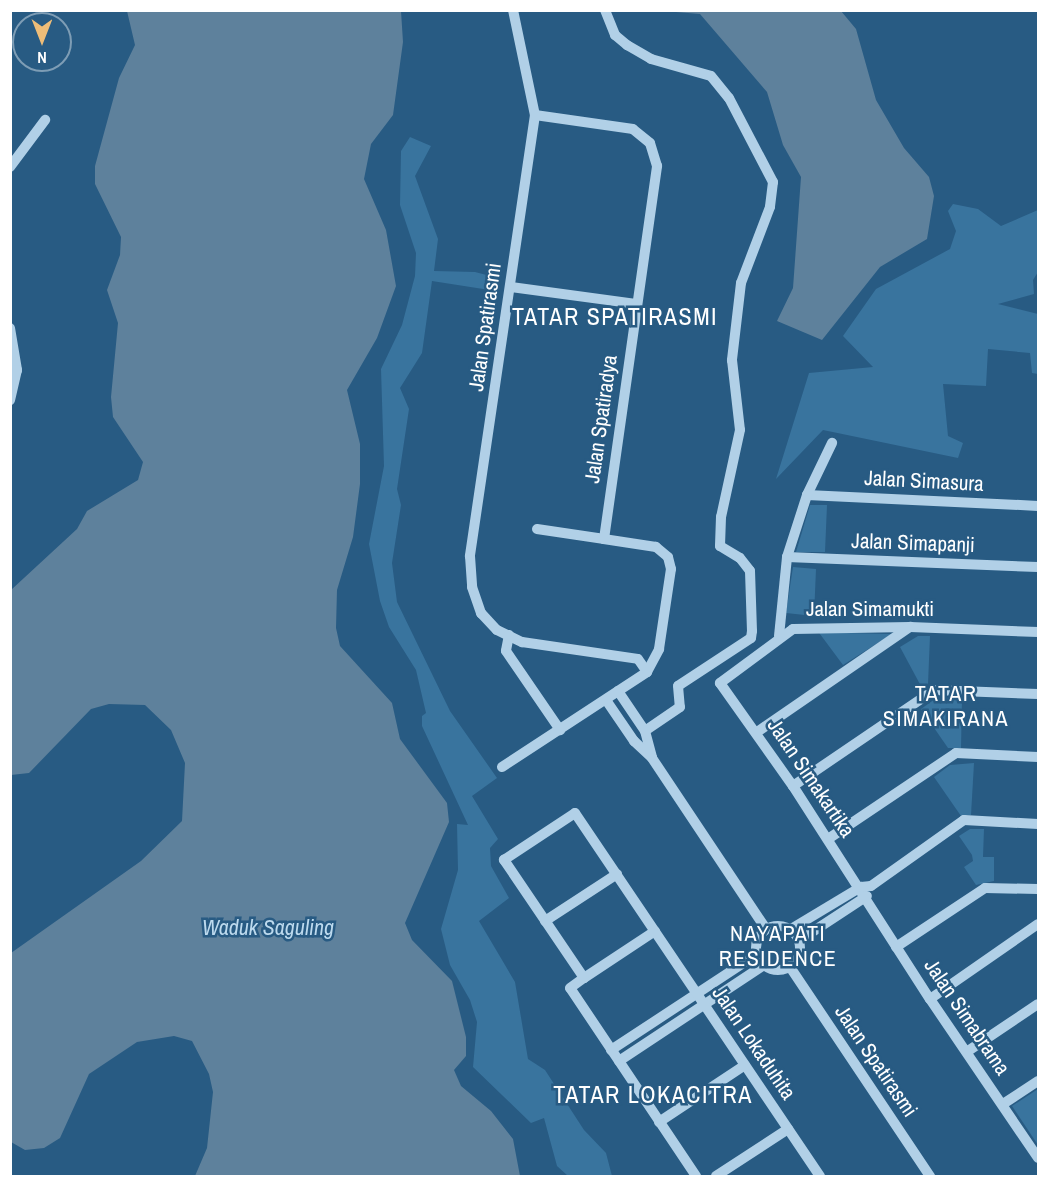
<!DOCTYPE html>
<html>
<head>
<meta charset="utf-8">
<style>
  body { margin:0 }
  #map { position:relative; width:1049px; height:1187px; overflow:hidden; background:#285b83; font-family:"Archivo Narrow",sans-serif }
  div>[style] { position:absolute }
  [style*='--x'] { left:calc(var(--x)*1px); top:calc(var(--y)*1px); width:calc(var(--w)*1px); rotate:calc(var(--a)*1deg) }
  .green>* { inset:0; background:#39749e }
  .water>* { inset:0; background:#5e819c }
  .minor>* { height:10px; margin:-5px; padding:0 5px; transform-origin:5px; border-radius:5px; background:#b1d0e7 }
  .minor>.ring { margin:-5px; padding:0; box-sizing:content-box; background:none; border:10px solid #b1d0e7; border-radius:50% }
  span { translate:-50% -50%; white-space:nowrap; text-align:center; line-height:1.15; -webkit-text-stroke:5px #285b83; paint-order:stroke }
  .street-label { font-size:21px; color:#fff }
  .neighbourhood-label { font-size:22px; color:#fff; letter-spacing:1.5px }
  .water-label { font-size:22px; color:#bddaee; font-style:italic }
  .quarter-label { font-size:24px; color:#fff; letter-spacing:1.5px }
  .frame { position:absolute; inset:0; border:12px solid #fff; pointer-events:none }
  .north { position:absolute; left:12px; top:12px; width:60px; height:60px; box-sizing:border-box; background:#285b83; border:2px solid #7e9db5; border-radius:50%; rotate:180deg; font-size:16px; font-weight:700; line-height:24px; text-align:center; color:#fff }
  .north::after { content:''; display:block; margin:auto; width:21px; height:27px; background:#eebd78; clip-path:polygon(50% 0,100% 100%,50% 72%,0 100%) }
</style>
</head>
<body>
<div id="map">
  <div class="green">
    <i style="clip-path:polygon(410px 137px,431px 146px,415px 176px,438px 239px,434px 271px,475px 272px,498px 278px,496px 291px,432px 281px,422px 353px,400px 388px,409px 409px,397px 489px,401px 505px,392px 563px,397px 602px,450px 711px,497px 778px,472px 796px,498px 839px,490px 848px,491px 866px,509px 898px,479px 921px,515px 982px,528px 1059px,545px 1070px,584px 1130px,606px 1153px,612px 1176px,568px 1176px,557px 1166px,544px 1118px,531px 1123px,473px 1067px,477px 1022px,470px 1000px,450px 965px,441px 929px,458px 870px,457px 824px,468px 825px,422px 726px,422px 716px,426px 713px,416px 670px,389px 627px,380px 601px,369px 544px,384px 466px,381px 369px,402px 325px,415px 276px,416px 253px,400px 205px,401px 151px)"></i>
    <i style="clip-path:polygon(953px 204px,978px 209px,1001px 226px,1038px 210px,1038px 272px,1033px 280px,1034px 294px,998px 304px,1038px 314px,1038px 374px,1032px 373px,1030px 353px,988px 349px,986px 386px,943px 384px,948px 436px,963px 443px,958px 458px,823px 430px,776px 479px,809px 373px,873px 367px,843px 336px,876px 289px,950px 249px,956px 231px,948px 211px)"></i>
    <i style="clip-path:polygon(810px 505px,827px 505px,825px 552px,796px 552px)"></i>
    <i style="clip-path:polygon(793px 567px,816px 569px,814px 616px,786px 613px)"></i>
    <i style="clip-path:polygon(817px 630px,846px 633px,892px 634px,843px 665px)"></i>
    <i style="clip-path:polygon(918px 636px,930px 636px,928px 684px,922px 688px,900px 647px)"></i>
    <i style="clip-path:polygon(962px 698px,961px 748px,948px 748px,921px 709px,935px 699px)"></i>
    <i style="clip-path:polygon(974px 763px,971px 815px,961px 816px,934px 777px,950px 765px)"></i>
    <i style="clip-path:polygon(970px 829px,984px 829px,983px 857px,994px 857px,994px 881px,976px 885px,964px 867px,973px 861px,972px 855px,959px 836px)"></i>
    <i style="clip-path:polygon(1038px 1089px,1038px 1145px,1012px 1106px)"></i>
  </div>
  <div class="water">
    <i style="clip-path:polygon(127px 11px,401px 11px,403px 42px,393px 115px,371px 144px,364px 179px,386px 230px,396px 286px,377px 338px,347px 390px,360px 444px,360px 484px,353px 537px,337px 590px,336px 628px,340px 646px,392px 703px,400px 739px,447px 803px,449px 822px,405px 923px,412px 940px,452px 981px,466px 1037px,466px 1056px,454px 1070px,461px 1086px,491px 1111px,513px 1139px,520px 1176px,195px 1176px,207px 1148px,213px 1092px,209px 1074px,192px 1041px,174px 1036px,137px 1042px,89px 1074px,60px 1138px,44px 1148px,25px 1150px,11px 1142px,11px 953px,141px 861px,182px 821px,185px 763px,171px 730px,145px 705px,109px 704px,91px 709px,29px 773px,11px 775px,11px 590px,77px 529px,87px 511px,138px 480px,143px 462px,113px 417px,111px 397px,118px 323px,107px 290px,120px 255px,121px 237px,95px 184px,95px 166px,119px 78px,135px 45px)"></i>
    <i style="clip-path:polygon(664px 11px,841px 11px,856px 29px,876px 100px,904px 148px,929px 177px,934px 196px,927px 239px,880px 267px,822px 340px,777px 321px,793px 288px,801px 177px,783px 145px,767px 92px,700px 14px)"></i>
  </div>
  <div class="minor">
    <i style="--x:513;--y:10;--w:107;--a:78.2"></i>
    <i style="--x:535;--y:115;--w:446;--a:98.4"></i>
    <i style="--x:470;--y:556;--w:31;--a:86"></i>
    <i style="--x:472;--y:587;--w:28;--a:71"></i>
    <i style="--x:481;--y:613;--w:23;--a:47"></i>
    <i style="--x:497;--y:630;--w:28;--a:26"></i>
    <i style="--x:522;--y:642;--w:117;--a:8.3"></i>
    <i style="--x:638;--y:659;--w:16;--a:55"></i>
    <i style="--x:605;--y:10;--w:27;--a:68"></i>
    <i style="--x:615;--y:35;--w:16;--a:40"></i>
    <i style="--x:627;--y:45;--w:28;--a:30"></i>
    <i style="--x:651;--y:59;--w:62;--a:15.8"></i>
    <i style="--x:711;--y:76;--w:28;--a:51"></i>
    <i style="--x:729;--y:98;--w:95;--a:62.4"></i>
    <i style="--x:773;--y:182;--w:25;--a:97"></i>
    <i style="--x:770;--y:207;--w:81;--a:110.9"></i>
    <i style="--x:741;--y:283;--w:78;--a:96.7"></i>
    <i style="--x:732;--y:360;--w:70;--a:83.5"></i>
    <i style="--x:740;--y:430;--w:89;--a:102.3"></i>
    <i style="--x:721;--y:517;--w:29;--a:92"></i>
    <i style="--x:720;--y:546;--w:23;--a:31"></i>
    <i style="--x:740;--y:558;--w:16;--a:52"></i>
    <i style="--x:750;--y:571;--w:60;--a:88.1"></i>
    <i style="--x:752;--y:631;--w:7;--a:98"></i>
    <i style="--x:751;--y:638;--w:87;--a:146.7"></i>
    <i style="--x:678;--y:686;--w:21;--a:85"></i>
    <i style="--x:680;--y:707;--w:42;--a:145.6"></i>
    <i style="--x:10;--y:167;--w:59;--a:-53.3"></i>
    <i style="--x:511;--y:287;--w:126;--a:7.7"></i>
    <i style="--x:10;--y:328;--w:43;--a:80.5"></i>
    <i style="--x:17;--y:370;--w:31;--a:103"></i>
    <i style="--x:807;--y:495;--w:231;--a:2.7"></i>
    <i style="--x:537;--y:529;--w:68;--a:8.5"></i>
    <i style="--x:787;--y:557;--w:251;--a:2.3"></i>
    <i style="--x:1038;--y:632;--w:128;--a:-177.8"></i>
    <i style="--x:910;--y:627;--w:117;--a:179"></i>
    <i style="--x:793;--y:629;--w:91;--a:143.5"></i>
    <i style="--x:720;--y:683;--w:126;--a:54.7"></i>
    <i style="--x:793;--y:786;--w:253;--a:57.3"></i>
    <i style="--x:930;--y:999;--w:192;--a:55.8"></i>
    <i style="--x:509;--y:635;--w:16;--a:101"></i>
    <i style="--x:506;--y:651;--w:96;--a:55.6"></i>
    <i style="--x:779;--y:636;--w:79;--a:-84.2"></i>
    <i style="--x:787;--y:557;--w:65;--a:-72.1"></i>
    <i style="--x:807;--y:495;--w:58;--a:-64.3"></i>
    <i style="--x:618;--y:691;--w:48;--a:56"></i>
    <i style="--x:645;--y:731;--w:27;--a:75"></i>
    <i style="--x:606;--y:700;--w:50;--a:55.7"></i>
    <i style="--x:634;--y:741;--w:25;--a:43"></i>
    <i style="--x:652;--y:758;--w:206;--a:56.3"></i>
    <i style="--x:757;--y:732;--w:186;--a:-34.5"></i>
    <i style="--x:502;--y:767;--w:173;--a:-33.2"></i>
    <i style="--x:647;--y:672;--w:26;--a:-62"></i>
    <i style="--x:659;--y:649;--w:81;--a:-81.5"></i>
    <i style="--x:671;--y:569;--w:12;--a:-104"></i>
    <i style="--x:668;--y:557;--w:16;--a:-140"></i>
    <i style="--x:656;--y:547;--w:53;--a:-171.3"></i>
    <i style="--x:604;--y:539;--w:377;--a:-81.9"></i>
    <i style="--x:657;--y:166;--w:24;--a:-107"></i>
    <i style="--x:650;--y:143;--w:22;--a:-141"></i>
    <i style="--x:633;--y:129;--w:99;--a:-171.9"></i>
    <i style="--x:793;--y:786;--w:171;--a:-34.2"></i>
    <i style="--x:934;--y:690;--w:104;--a:2.2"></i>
    <i style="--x:828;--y:839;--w:154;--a:-33.9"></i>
    <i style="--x:956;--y:753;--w:82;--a:2.8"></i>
    <i style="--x:545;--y:921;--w:86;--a:-33.1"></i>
    <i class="ring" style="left:756px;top:926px;width:34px;height:34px"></i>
    <i style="--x:791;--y:929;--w:82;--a:-31"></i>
    <i style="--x:861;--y:887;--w:10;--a:-6"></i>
    <i style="--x:871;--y:886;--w:114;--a:-35.4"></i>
    <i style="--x:964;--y:820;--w:74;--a:3.1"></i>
    <i style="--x:800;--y:940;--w:80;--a:-33.3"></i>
    <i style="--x:896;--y:947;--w:107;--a:-33.5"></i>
    <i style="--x:985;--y:888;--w:53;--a:1.1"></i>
    <i style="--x:790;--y:967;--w:252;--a:56.2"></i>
    <i style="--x:584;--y:978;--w:85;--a:-33.5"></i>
    <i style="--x:930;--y:999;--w:131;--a:-34.8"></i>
    <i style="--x:611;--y:1050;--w:175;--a:-33.3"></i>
    <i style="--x:968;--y:1051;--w:84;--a:-33.9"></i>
    <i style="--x:619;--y:1061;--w:174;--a:-33.5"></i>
    <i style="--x:1003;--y:1104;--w:42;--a:-33.3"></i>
    <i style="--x:659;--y:1122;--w:103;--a:-33.5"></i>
    <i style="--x:696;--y:1176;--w:226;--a:-123.8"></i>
    <i style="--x:570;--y:988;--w:17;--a:-36"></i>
    <i style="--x:584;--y:978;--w:143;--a:-124.1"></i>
    <i style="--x:504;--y:860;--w:85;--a:-33.5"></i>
    <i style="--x:575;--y:813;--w:438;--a:56"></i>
    <i style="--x:716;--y:1176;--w:86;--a:-33.1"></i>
  </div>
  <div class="street-label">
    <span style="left:485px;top:327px;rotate:-82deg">Jalan Spatirasmi</span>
    <span style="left:601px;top:419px;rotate:-82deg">Jalan Spatiradya</span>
    <span style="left:924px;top:481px;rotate:3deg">Jalan Simasura</span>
    <span style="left:913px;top:543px;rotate:2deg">Jalan Simapanji</span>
    <span style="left:870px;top:609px">Jalan Simamukti</span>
    <span style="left:811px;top:778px;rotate:56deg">Jalan Simakartika</span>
    <span style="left:967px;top:1017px;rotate:56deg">Jalan Simabrama</span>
    <span style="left:754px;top:1043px;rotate:56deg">Jalan Lokaduhita</span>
    <span style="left:876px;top:1061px;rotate:56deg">Jalan Spatirasmi</span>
  </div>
  <div class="neighbourhood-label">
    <span style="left:946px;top:706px">TATAR<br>SIMAKIRANA</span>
    <span style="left:778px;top:946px">NAYAPATI<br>RESIDENCE</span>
  </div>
  <div class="water-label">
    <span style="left:268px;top:928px">Waduk Saguling</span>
  </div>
  <div class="quarter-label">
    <span style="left:615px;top:317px">TATAR SPATIRASMI</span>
    <span style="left:653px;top:1095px">TATAR LOKACITRA</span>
  </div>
  <div class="frame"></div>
  <div class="north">N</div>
</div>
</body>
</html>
